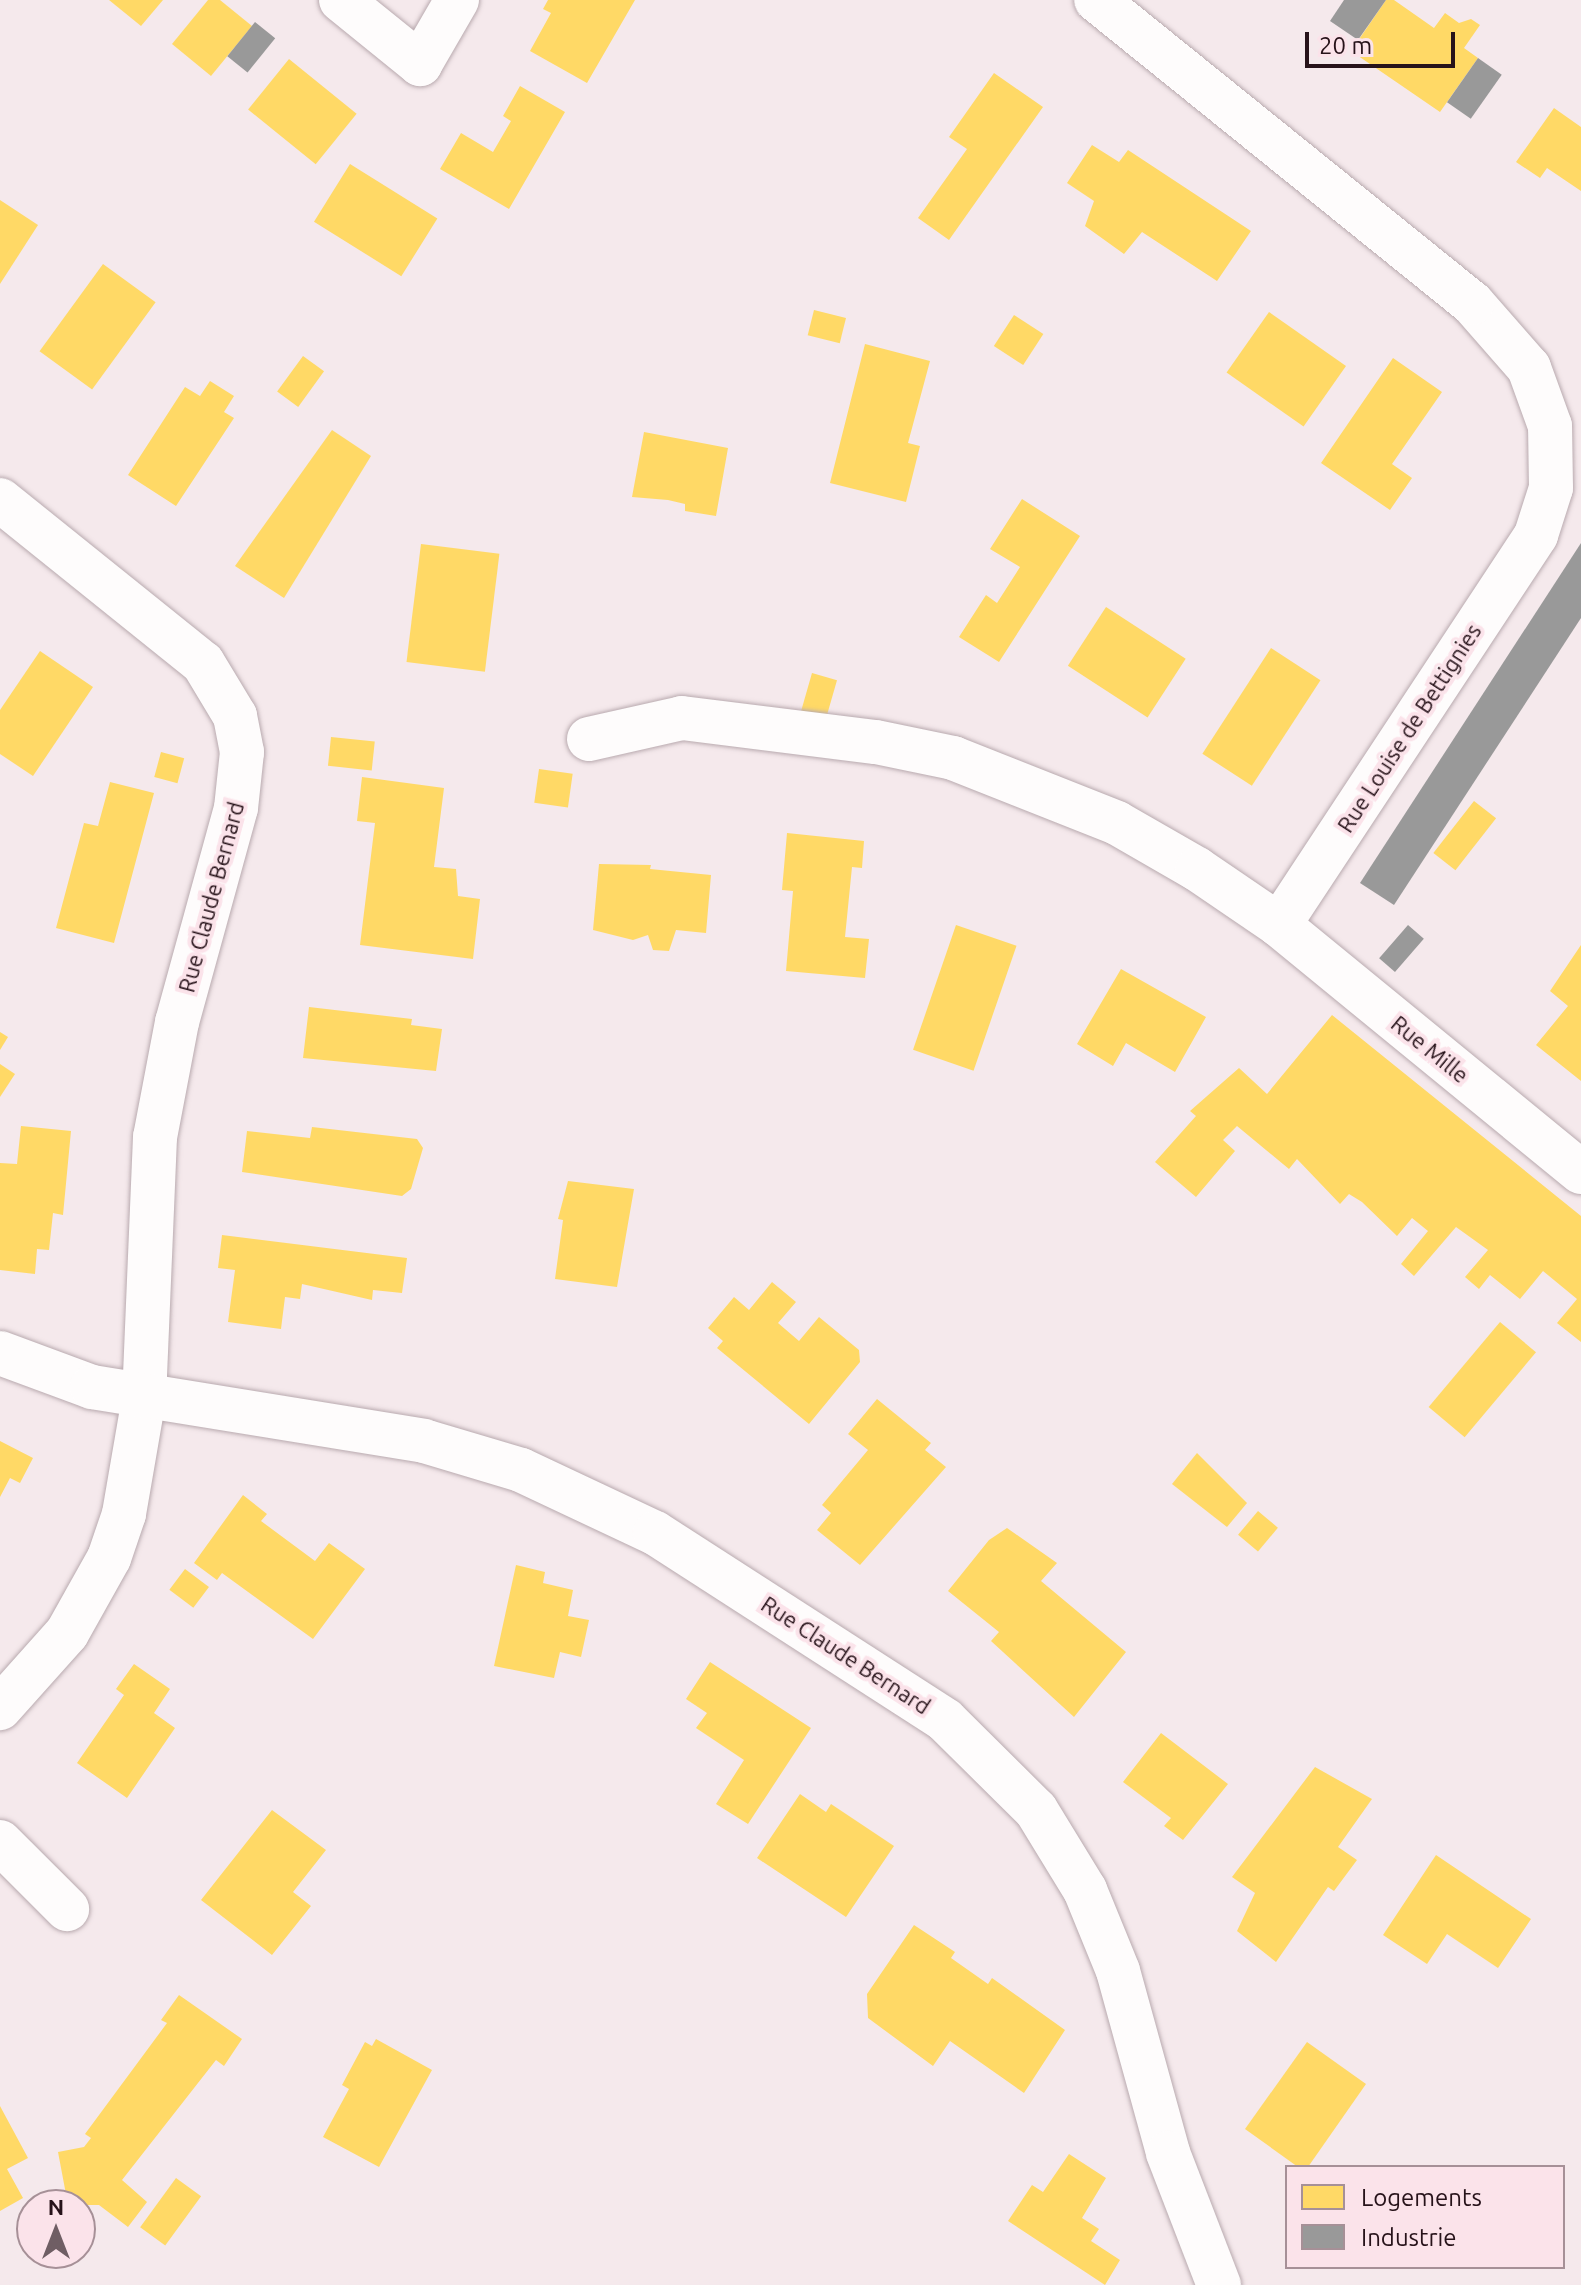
<!DOCTYPE html>
<html>
<head>
<meta charset="utf-8">
<style>
  body { margin:0 }
  #map { position:relative; width:1581px; height:2285px; overflow:hidden; background:#f5e9ec; font-family:Ubuntu,sans-serif }
  div>[style] { position:absolute }
  [style*='--x'] { left:calc(var(--x)*1px); top:calc(var(--y)*1px); width:calc(var(--w)*1px); rotate:calc(var(--a)*1deg) }
  .homes>* { inset:0; background:#ffd966; transform-origin:0 0 }
  .industry>* { inset:0; background:#999; transform-origin:0 0 }
  .roads { filter:drop-shadow(0 0 2px #b9aaaf) drop-shadow(0 0 2px #b9aaaf) }
  .street>* { height:44px; margin:-22px; padding:0 22px; transform-origin:22px; border-radius:22px; background:#fefcfc }
  span { translate:-50% -50%; white-space:nowrap; text-align:center; line-height:1.15; -webkit-text-stroke:8px #fbe3ea; paint-order:stroke }
  .street-label { font-size:22px; color:#27131a }
  .legend { position:absolute; left:1285px; top:2165px; width:280px; height:104px; box-sizing:border-box; background:#fbe3ea; border:2px solid #a69097; margin:0; padding:10px 14px; list-style:none; font-size:24px; color:#27131a }
  .legend li { display:flex; align-items:center; gap:16px; height:40px }
  .legend b { width:40px; border:2px solid #a69097 }
  .north { position:absolute; left:16px; top:2189px; width:80px; height:80px; box-sizing:border-box; background:#fbe3ea; border:2px solid #a69097; border-radius:50%; rotate:0deg; font-size:22px; font-weight:700; line-height:32px; text-align:center; color:#27131a }
  .north::after { content:''; display:block; margin:auto; width:28px; height:36px; background:#6f5e64; clip-path:polygon(50% 0,100% 100%,50% 72%,0 100%) }
  .scale { position:absolute; left:1305px; top:32px; width:150px; height:36px; box-sizing:border-box; border:4px solid #27131a; border-top:0; padding-left:10px; font-size:24px; line-height:28px; white-space:nowrap; color:#27131a; -webkit-text-stroke:6px #fbe3ea; paint-order:stroke }
</style>
</head>
<body>
<div id="map">
  <div class="homes">
    <i style="clip-path:polygon(109px 0,163px 0,141px 26px)"></i>
    <i style="clip-path:polygon(208px 0,220px 0,252px 26px,211px 76px,172px 44px)"></i>
    <i style="clip-path:polygon(548px 0,635px 0,587px 83px,530px 51px,551px 13px,543px 9px)"></i>
    <i style="clip-path:polygon(1386px 0,1394px 0,1434px 28px,1445px 13px,1459px 23px,1471px 19px,1480px 25px,1464px 48px,1478px 58px,1440px 112px,1351px 51px)"></i>
    <i style="left:289px;top:59px;width:87px;height:65px;rotate:39deg"></i>
    <i style="clip-path:polygon(994px 73px,1043px 107px,949px 240px,918px 218px,967px 149px,949px 137px)"></i>
    <i style="clip-path:polygon(520px 86px,565px 112px,509px 209px,440px 169px,461px 133px,493px 152px,511px 121px,503px 116px)"></i>
    <i style="clip-path:polygon(1554px 108px,1581px 127px,1581px 191px,1547px 168px,1540px 178px,1516px 162px)"></i>
    <i style="clip-path:polygon(1092px 145px,1119px 162px,1128px 150px,1251px 231px,1217px 281px,1142px 232px,1124px 254px,1085px 226px,1094px 201px,1067px 183px)"></i>
    <i style="left:350px;top:164px;width:103px;height:68px;rotate:32deg"></i>
    <i style="clip-path:polygon(0 200px,38px 225px,0 284px)"></i>
    <i style="left:103px;top:264px;width:65px;height:108px;rotate:36deg"></i>
    <i style="left:814px;top:310px;width:33px;height:26px;rotate:14deg"></i>
    <i style="left:1269px;top:312px;width:94px;height:74px;rotate:35deg"></i>
    <i style="left:1014px;top:315px;width:35px;height:37px;rotate:33deg"></i>
    <i style="clip-path:polygon(865px 344px,930px 361px,908px 443px,920px 446px,906px 502px,830px 483px)"></i>
    <i style="left:303px;top:356px;width:26px;height:44px;rotate:36deg"></i>
    <i style="clip-path:polygon(1393px 358px,1442px 392px,1392px 464px,1412px 478px,1390px 510px,1321px 463px)"></i>
    <i style="clip-path:polygon(210px 381px,234px 396px,224px 412px,234px 418px,176px 506px,128px 475px,185px 387px,200px 396px)"></i>
    <i style="clip-path:polygon(332px 430px,371px 456px,284px 598px,235px 566px)"></i>
    <i style="clip-path:polygon(644px 432px,728px 448px,716px 516px,685px 511px,685px 504px,668px 500px,632px 497px)"></i>
    <i style="clip-path:polygon(1022px 499px,1080px 536px,999px 662px,959px 637px,986px 595px,997px 603px,1020px 567px,990px 549px)"></i>
    <i style="left:421px;top:544px;width:79px;height:119px;rotate:7deg"></i>
    <i style="left:1106px;top:607px;width:95px;height:70px;rotate:33deg"></i>
    <i style="left:1271px;top:648px;width:59px;height:126px;rotate:33deg"></i>
    <i style="clip-path:polygon(40px 651px,93px 687px,33px 776px,0 754px,0 710px)"></i>
    <i style="left:812px;top:673px;width:26px;height:41px;rotate:16deg"></i>
    <i style="left:331px;top:737px;width:44px;height:29px;rotate:6deg"></i>
    <i style="left:161px;top:752px;width:24px;height:26px;rotate:15deg"></i>
    <i style="left:539px;top:769px;width:34px;height:34px;rotate:8deg"></i>
    <i style="clip-path:polygon(362px 777px,444px 788px,434px 867px,456px 869px,458px 896px,480px 899px,473px 959px,360px 945px,375px 823px,357px 821px)"></i>
    <i style="clip-path:polygon(110px 782px,154px 793px,114px 943px,56px 928px,84px 823px,98px 826px)"></i>
    <i style="left:1474px;top:801px;width:28px;height:66px;rotate:38deg"></i>
    <i style="clip-path:polygon(787px 833px,864px 841px,862px 868px,852px 867px,845px 937px,869px 939px,865px 978px,786px 971px,793px 891px,782px 890px)"></i>
    <i style="clip-path:polygon(599px 864px,651px 865px,650px 869px,711px 875px,706px 933px,676px 930px,669px 951px,653px 950px,648px 935px,633px 940px,593px 930px)"></i>
    <i style="left:956px;top:925px;width:64px;height:132px;rotate:19deg"></i>
    <i style="clip-path:polygon(1581px 945px,1581px 1081px,1536px 1045px,1568px 1006px,1550px 991px)"></i>
    <i style="clip-path:polygon(1121px 969px,1206px 1017px,1175px 1072px,1126px 1043px,1113px 1066px,1077px 1044px)"></i>
    <i style="clip-path:polygon(309px 1007px,412px 1019px,411px 1025px,442px 1029px,436px 1071px,303px 1058px)"></i>
    <i style="clip-path:polygon(1332px 1015px,1581px 1216px,1581px 1342px,1557px 1323px,1577px 1299px,1543px 1271px,1520px 1299px,1490px 1275px,1479px 1289px,1465px 1277px,1488px 1250px,1456px 1227px,1414px 1276px,1401px 1264px,1428px 1231px,1412px 1218px,1397px 1236px,1362px 1202px,1349px 1194px,1340px 1204px,1297px 1159px,1289px 1169px,1237px 1126px,1223px 1140px,1235px 1151px,1196px 1197px,1155px 1162px,1196px 1116px,1190px 1111px,1239px 1068px,1267px 1094px)"></i>
    <i style="clip-path:polygon(0 1032px,8px 1037px,0 1050px)"></i>
    <i style="clip-path:polygon(0 1064px,15px 1074px,0 1097px)"></i>
    <i style="clip-path:polygon(21px 1126px,71px 1131px,63px 1215px,53px 1213px,49px 1250px,37px 1249px,35px 1274px,0 1270px,0 1163px,17px 1164px)"></i>
    <i style="clip-path:polygon(312px 1127px,417px 1139px,423px 1148px,411px 1189px,402px 1196px,242px 1172px,247px 1131px,310px 1138px)"></i>
    <i style="clip-path:polygon(568px 1181px,634px 1189px,617px 1287px,555px 1279px,563px 1220px,558px 1219px)"></i>
    <i style="clip-path:polygon(222px 1235px,407px 1258px,402px 1293px,373px 1290px,372px 1300px,302px 1284px,300px 1299px,285px 1297px,281px 1329px,228px 1322px,235px 1270px,218px 1268px)"></i>
    <i style="clip-path:polygon(772px 1282px,796px 1302px,778px 1323px,799px 1341px,819px 1317px,859px 1350px,860px 1362px,809px 1424px,717px 1348px,723px 1341px,708px 1328px,734px 1297px,749px 1310px)"></i>
    <i style="left:1500px;top:1322px;width:47px;height:111px;rotate:40deg"></i>
    <i style="clip-path:polygon(877px 1399px,931px 1443px,925px 1450px,946px 1467px,860px 1565px,817px 1530px,831px 1513px,822px 1505px,868px 1450px,848px 1434px)"></i>
    <i style="clip-path:polygon(0 1441px,33px 1458px,20px 1483px,10px 1478px,0 1497px)"></i>
    <i style="clip-path:polygon(1197px 1453px,1247px 1503px,1227px 1527px,1172px 1484px)"></i>
    <i style="clip-path:polygon(243px 1495px,267px 1514px,261px 1521px,315px 1561px,329px 1543px,365px 1569px,313px 1639px,222px 1573px,217px 1580px,194px 1563px)"></i>
    <i style="left:1258px;top:1511px;width:26px;height:31px;rotate:40deg"></i>
    <i style="clip-path:polygon(1007px 1528px,1057px 1563px,1041px 1581px,1126px 1652px,1074px 1717px,991px 1641px,999px 1632px,948px 1591px,989px 1540px)"></i>
    <i style="clip-path:polygon(516px 1565px,545px 1572px,543px 1583px,573px 1590px,568px 1616px,589px 1620px,581px 1657px,560px 1652px,554px 1678px,494px 1666px)"></i>
    <i style="left:185px;top:1569px;width:30px;height:26px;rotate:37deg"></i>
    <i style="clip-path:polygon(710px 1662px,811px 1728px,748px 1824px,716px 1804px,744px 1760px,696px 1728px,707px 1713px,686px 1699px)"></i>
    <i style="clip-path:polygon(134px 1664px,170px 1689px,154px 1713px,175px 1728px,127px 1798px,77px 1763px,124px 1695px,116px 1689px)"></i>
    <i style="clip-path:polygon(1161px 1733px,1228px 1784px,1183px 1840px,1164px 1826px,1171px 1818px,1123px 1782px)"></i>
    <i style="clip-path:polygon(1315px 1767px,1372px 1799px,1338px 1847px,1357px 1860px,1334px 1891px,1328px 1887px,1276px 1962px,1237px 1931px,1255px 1893px,1232px 1877px)"></i>
    <i style="clip-path:polygon(800px 1794px,826px 1812px,831px 1804px,894px 1846px,846px 1917px,757px 1858px)"></i>
    <i style="clip-path:polygon(272px 1810px,326px 1850px,293px 1892px,311px 1906px,272px 1955px,201px 1900px)"></i>
    <i style="clip-path:polygon(1436px 1855px,1531px 1919px,1498px 1968px,1447px 1934px,1427px 1964px,1383px 1935px)"></i>
    <i style="clip-path:polygon(914px 1925px,955px 1952px,951px 1958px,988px 1984px,992px 1978px,1065px 2030px,1024px 2093px,950px 2041px,933px 2066px,868px 2018px,867px 1994px)"></i>
    <i style="clip-path:polygon(179px 1995px,242px 2039px,224px 2066px,216px 2060px,122px 2180px,147px 2202px,128px 2227px,99px 2205px,68px 2205px,58px 2152px,84px 2147px,91px 2138px,85px 2134px,167px 2023px,161px 2020px)"></i>
    <i style="clip-path:polygon(376px 2039px,432px 2070px,379px 2167px,323px 2137px,349px 2089px,342px 2085px,365px 2042px,372px 2046px)"></i>
    <i style="clip-path:polygon(1307px 2042px,1366px 2084px,1308px 2167px,1298px 2167px,1245px 2129px)"></i>
    <i style="clip-path:polygon(0 2106px,28px 2158px,7px 2169px,23px 2198px,0 2211px)"></i>
    <i style="clip-path:polygon(1069px 2154px,1106px 2178px,1082px 2218px,1099px 2229px,1091px 2241px,1120px 2260px,1105px 2285px,1008px 2221px,1032px 2185px,1043px 2192px)"></i>
    <i style="left:176px;top:2178px;width:31px;height:61px;rotate:36deg"></i>
  </div>
  <div class="industry">
    <i style="clip-path:polygon(1344px 0,1386px 0,1358px 40px,1330px 21px)"></i>
    <i style="left:255px;top:22px;width:26px;height:44px;rotate:39deg"></i>
    <i style="left:1478px;top:58px;width:29px;height:54px;rotate:35deg"></i>
    <i style="clip-path:polygon(1581px 543px,1581px 618px,1394px 905px,1360px 883px)"></i>
    <i style="left:1408px;top:925px;width:21px;height:44px;rotate:41deg"></i>
  </div>
  <div class="roads">
    <div class="street">
      <i style="--x:341;--y:0;--w:102;--a:39"></i>
      <i style="--x:420;--y:64;--w:74;--a:-60"></i>
      <i style="--x:0;--y:500;--w:260;--a:38.8"></i>
      <i style="--x:203;--y:663;--w:62;--a:58.9"></i>
      <i style="--x:235;--y:716;--w:37;--a:79"></i>
      <i style="--x:242;--y:752;--w:56;--a:96.1"></i>
      <i style="--x:236;--y:808;--w:222;--a:105.4"></i>
      <i style="--x:177;--y:1022;--w:117;--a:100.8"></i>
      <i style="--x:155;--y:1137;--w:261;--a:92.4"></i>
      <i style="--x:144;--y:1398;--w:118;--a:99.8"></i>
      <i style="--x:124;--y:1514;--w:46;--a:108.8"></i>
      <i style="--x:109;--y:1558;--w:86;--a:119.2"></i>
      <i style="--x:67;--y:1633;--w:101;--a:131.8"></i>
      <i style="--x:589;--y:739;--w:95;--a:-12.7"></i>
      <i style="--x:682;--y:718;--w:195;--a:7.1"></i>
      <i style="--x:876;--y:742;--w:79;--a:11.7"></i>
      <i style="--x:953;--y:758;--w:176;--a:21.6"></i>
      <i style="--x:1117;--y:823;--w:92;--a:29.9"></i>
      <i style="--x:1197;--y:869;--w:99;--a:34.3"></i>
      <i style="--x:1279;--y:925;--w:467;--a:-56.6"></i>
      <i style="--x:1536;--y:535;--w:49;--a:-72.3"></i>
      <i style="--x:1551;--y:488;--w:62;--a:-90.9"></i>
      <i style="--x:1550;--y:426;--w:62;--a:-109.9"></i>
      <i style="--x:1529;--y:368;--w:86;--a:-131.2"></i>
      <i style="--x:1472;--y:303;--w:483;--a:-141.1"></i>
      <i style="--x:1279;--y:925;--w:390;--a:39.3"></i>
      <i style="--x:0;--y:1353;--w:98;--a:20.3"></i>
      <i style="--x:92;--y:1387;--w:336;--a:9.2"></i>
      <i style="--x:424;--y:1441;--w:101;--a:16.6"></i>
      <i style="--x:521;--y:1470;--w:148;--a:25.2"></i>
      <i style="--x:655;--y:1533;--w:345;--a:32.8"></i>
      <i style="--x:945;--y:1720;--w:128;--a:44.7"></i>
      <i style="--x:1036;--y:1810;--w:94;--a:58.5"></i>
      <i style="--x:1085;--y:1890;--w:87;--a:67.8"></i>
      <i style="--x:1118;--y:1971;--w:189;--a:74.6"></i>
      <i style="--x:1168;--y:2153;--w:142;--a:68.9"></i>
      <i style="--x:0;--y:1842;--w:95;--a:45"></i>
    </div>
  </div>
  <div class="street-label">
    <span style="left:1409px;top:728px;rotate:-57deg">Rue Louise de Bettignies</span>
    <span style="left:211px;top:897px;rotate:-75deg">Rue Claude Bernard</span>
    <span style="left:1430px;top:1049px;rotate:39deg">Rue Mille</span>
    <span style="left:846px;top:1655px;rotate:33deg">Rue Claude Bernard</span>
  </div>
  <ul class="legend">
  <li><b style="height:22px;background:#ffd966"></b>Logements</li>
  <li><b style="height:22px;background:#999"></b>Industrie</li>
  </ul>
  <div class="north">N</div>
  <div class="scale">20 m</div>
</div>
</body>
</html>
